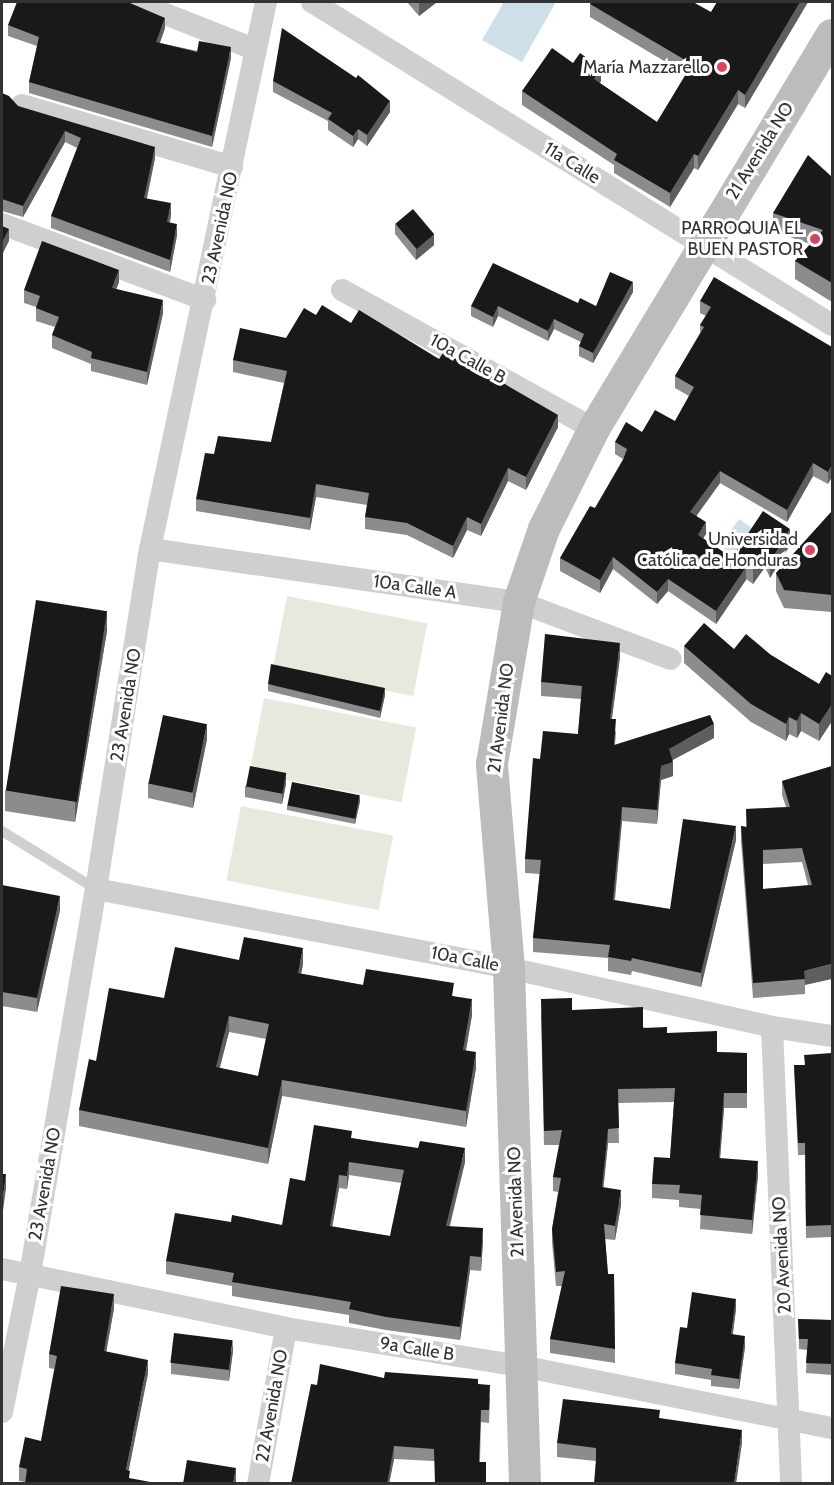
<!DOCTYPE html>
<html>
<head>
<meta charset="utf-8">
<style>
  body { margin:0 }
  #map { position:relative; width:834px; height:1485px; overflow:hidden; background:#fff; font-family:Cabin,sans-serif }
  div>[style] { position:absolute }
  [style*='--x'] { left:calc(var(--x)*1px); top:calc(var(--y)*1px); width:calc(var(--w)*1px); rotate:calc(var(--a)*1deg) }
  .green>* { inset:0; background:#e6eade; transform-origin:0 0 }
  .water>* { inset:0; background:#cde0e9; transform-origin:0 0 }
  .lane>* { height:10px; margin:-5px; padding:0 5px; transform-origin:5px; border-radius:5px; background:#cfcfcf }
  .street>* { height:22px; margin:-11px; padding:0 11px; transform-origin:11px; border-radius:11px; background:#cfcfcf }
  .secondary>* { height:32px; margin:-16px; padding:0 16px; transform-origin:16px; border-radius:16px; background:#bcbcbc }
  .wall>* { inset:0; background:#8c8c8c }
  .shaded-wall>* { inset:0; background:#5e5e5e }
  .building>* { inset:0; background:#191919; transform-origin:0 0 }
  .dots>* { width:16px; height:16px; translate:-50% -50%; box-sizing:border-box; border:3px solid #fff; border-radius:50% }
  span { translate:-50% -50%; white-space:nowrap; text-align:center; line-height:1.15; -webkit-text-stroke:6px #fff; paint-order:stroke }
  .poi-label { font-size:18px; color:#323232 }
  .right { translate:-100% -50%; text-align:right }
  .street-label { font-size:18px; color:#323232 }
  .frame { position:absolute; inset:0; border:3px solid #323232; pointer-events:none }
</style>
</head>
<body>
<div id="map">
  <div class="green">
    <i style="left:287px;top:596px;width:143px;height:74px;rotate:11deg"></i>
    <i style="left:264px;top:698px;width:155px;height:76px;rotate:11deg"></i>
    <i style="left:241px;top:806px;width:155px;height:76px;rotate:11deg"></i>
  </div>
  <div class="water">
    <i style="clip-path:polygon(504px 2px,556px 2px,522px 62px,482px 40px)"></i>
    <i style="left:739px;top:519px;width:19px;height:33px;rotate:35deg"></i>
  </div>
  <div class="lane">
    <i style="--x:2;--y:831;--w:110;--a:31.7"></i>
  </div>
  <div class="street">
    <i style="--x:135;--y:2;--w:130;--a:21.6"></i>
    <i style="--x:312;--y:2;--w:612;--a:31.85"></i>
    <i style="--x:22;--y:105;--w:219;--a:16.4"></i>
    <i style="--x:2;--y:224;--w:217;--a:20.5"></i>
    <i style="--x:342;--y:290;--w:288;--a:28.9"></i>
    <i style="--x:150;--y:549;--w:373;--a:8.2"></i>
    <i style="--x:519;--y:602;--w:162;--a:20.6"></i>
    <i style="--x:96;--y:889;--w:420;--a:10.8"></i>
    <i style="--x:509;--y:968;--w:270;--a:12.6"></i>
    <i style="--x:772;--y:1027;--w:61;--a:8.5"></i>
    <i style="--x:772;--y:1027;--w:457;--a:87.6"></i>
    <i style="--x:2;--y:1269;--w:290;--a:11.7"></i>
    <i style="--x:286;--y:1328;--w:238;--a:9.2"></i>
    <i style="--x:521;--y:1366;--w:317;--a:11.3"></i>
    <i style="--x:2;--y:1412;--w:141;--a:-78.5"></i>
    <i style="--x:30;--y:1274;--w:391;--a:-80.3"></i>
    <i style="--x:96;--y:889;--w:344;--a:-81"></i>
    <i style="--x:150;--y:549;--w:559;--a:-78.03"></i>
    <i style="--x:258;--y:1484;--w:158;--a:-79.8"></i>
  </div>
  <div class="secondary">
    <i style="--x:525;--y:1484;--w:516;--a:-91.78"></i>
    <i style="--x:509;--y:968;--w:205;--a:-94.8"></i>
    <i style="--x:492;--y:764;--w:164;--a:-80.5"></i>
    <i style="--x:519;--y:602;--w:77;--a:-71.1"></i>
    <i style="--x:544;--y:529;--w:112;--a:-63.4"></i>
    <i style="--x:594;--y:429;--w:460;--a:-58.9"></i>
  </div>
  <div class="wall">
    <i style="clip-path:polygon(407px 2px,437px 2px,419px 16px)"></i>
    <i style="clip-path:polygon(717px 2px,808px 2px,745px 108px,738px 104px,698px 170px,694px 168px,670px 207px,614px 173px,614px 165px,522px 105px,522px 91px,573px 63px,601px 81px,600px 83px,657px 122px,686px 74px,590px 17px,590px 4px,711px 12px)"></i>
    <i style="clip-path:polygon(130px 3px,165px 28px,160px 43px,231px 58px,212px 147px,29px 93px,29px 82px,37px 46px,8px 36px,8px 25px)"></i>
    <i style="clip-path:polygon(273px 81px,390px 112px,367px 146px,358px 139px,353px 147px,328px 130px,328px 121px,273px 92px)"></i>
    <i style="clip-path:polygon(2px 93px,18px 106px,155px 158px,147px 199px,171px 215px,170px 223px,177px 235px,170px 272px,51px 228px,51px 216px,77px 148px,65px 142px,23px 217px,2px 211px)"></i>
    <i style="clip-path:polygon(832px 177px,832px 302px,795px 279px,795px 261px,810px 244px,773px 231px,773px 213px)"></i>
    <i style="clip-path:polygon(395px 224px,434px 245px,416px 260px,395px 234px)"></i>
    <i style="clip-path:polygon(119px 282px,116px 289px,163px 313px,147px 385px,91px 371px,91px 364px,52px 348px,52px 335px,55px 327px,36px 321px,36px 307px,24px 303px,24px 290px)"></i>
    <i style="clip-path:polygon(633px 292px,593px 363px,579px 356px,579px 346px,581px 342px,554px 329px,548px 341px,498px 316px,493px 327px,471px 316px,471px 306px,578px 303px,596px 306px)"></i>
    <i style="clip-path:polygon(700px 301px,832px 347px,828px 484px,813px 476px,787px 522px,720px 483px,696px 516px,706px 534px,703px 538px,733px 559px,733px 556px,790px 545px,770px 578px,765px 567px,753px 584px,746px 579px,716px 624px,668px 591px,657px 604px,613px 569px,600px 593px,560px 571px,560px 558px,595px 508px,623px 459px,615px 454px,615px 442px,642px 432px,675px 421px,689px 396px,675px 388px,675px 376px,700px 333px,700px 325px,706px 316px,700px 313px)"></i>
    <i style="clip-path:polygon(316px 315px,351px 323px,439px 359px,558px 427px,526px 490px,508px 481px,481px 536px,467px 530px,453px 558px,407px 535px,365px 529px,365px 517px,367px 505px,316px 497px,310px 530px,196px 511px,196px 499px,214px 454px,271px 442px,284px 383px,233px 372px,233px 360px,286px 338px)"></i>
    <i style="clip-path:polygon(832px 511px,832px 612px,784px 608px,776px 591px,776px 573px)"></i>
    <i style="clip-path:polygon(107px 631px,75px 822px,5px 811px,5px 791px)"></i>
    <i style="clip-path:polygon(684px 646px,734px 649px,771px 655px,819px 684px,832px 676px,832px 721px,819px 741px,801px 731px,797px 738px,789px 734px,786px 741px,751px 722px,684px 663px)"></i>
    <i style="clip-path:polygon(620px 657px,612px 719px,616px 733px,615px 745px,714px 738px,672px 760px,673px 776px,661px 780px,657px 824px,622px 821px,615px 900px,670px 909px,736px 840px,701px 987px,632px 971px,631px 975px,608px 971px,608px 958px,533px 952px,533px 938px,540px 874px,525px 873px,525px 859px,540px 759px,578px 734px,581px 699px,541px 696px,541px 682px)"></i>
    <i style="clip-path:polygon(268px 684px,385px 695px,380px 718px,268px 691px)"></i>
    <i style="clip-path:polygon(207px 739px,193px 808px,148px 798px,148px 783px)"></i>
    <i style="clip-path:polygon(evenodd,832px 766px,805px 985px,805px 994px,753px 998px,741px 841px,741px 826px,746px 827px,746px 809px,786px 807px,782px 795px,782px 781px,832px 766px,802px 862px,808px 885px,763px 889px,763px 864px,802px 862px)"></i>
    <i style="clip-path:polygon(286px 784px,282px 804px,245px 797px,245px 786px)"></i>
    <i style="clip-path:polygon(360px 801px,355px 824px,287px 810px,287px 805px)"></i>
    <i style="clip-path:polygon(2px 885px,60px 910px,37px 1012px,2px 1006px)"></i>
    <i style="clip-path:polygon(evenodd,239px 960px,303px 964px,301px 974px,363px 985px,454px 996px,472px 1015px,466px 1051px,476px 1068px,466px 1127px,282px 1096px,268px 1164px,79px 1126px,79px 1110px,96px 1061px,164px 998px,239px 960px,229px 1032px,266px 1039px,258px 1076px,219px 1068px,229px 1032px)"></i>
    <i style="clip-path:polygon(572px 1010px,667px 1033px,717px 1052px,747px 1053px,747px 1108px,724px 1108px,720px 1158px,758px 1176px,752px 1234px,700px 1229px,701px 1209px,679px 1207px,679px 1200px,652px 1198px,652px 1184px,670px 1158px,674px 1102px,618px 1103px,619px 1143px,608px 1143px,603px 1187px,621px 1205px,615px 1240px,605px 1239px,608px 1274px,614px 1274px,615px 1363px,550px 1353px,550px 1339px,562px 1286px,556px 1286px,552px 1243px,552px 1229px,558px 1192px,553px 1191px,553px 1177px,559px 1145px,544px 1145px,541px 1013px)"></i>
    <i style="clip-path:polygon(832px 1053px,832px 1237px,806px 1238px,805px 1155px,798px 1155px,794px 1065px,804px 1065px)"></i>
    <i style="clip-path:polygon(evenodd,352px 1138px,465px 1162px,450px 1226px,483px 1241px,481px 1271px,470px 1270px,460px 1340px,386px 1330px,349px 1323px,349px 1315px,232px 1296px,232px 1286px,166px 1274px,166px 1261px,231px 1222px,282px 1225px,305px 1181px,352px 1138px,349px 1175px,401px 1183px,390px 1236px,332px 1227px,339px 1188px,347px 1189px,349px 1175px)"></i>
    <i style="clip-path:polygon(114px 1308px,106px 1352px,148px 1374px,25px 1482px,19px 1481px,19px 1467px,41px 1441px,54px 1369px,49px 1368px,49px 1354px)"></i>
    <i style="clip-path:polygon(736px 1309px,733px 1334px,745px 1347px,739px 1389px,711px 1386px,711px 1380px,675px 1374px,675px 1363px,687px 1328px)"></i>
    <i style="clip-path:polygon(798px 1319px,832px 1320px,832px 1375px,806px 1373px,807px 1350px,799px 1349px)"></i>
    <i style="clip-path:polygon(233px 1351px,229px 1381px,171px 1374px,171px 1363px)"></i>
    <i style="clip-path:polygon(384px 1378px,478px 1384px,490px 1398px,489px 1423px,481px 1422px,480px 1462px,434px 1461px,394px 1459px,389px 1484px,291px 1484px,317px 1385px)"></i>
    <i style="clip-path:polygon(660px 1418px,742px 1443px,596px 1464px,596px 1461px,557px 1457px,557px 1443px)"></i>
  </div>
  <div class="shaded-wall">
    <i style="clip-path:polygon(419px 2px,437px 2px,419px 16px)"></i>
    <i style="clip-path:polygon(800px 2px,808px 2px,745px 108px,745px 95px)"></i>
    <i style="clip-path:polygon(165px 18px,165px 28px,156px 53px,156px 42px)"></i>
    <i style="clip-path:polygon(231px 47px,231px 58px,212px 147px,212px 136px)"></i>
    <i style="clip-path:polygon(601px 68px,601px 81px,594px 92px,594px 79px)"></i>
    <i style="clip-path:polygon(738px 90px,738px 104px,698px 170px,698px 156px)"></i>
    <i style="clip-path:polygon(390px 101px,390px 112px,367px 146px,367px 135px)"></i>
    <i style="clip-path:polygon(358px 129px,358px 139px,353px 147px,353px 136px)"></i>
    <i style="clip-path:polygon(65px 131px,65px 142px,23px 217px,23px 206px)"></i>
    <i style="clip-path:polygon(155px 147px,155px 158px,144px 210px,144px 198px)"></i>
    <i style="clip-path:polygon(694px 154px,694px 168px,670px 207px,670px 193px)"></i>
    <i style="clip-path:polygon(171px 203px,171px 215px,167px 234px,167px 222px)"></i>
    <i style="clip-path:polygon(177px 224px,177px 235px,170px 272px,170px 260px)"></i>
    <i style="clip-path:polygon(9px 229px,9px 241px,2px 255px,2px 243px)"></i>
    <i style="clip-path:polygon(434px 234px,434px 245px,416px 260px,416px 249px)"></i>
    <i style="clip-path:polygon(119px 270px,119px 282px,112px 300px,112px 288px)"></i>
    <i style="clip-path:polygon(633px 282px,633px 292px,593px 363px,593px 353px)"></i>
    <i style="clip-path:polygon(163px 300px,163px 313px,147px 385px,147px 372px)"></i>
    <i style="clip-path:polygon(498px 306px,498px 316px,493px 327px,493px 317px)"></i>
    <i style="clip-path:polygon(554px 319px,554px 329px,548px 341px,548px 331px)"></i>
    <i style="clip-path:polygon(558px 415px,558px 427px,526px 490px,526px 477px)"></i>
    <i style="clip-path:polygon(813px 463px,813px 476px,787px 522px,787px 510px)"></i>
    <i style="clip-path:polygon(832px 465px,832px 477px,828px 484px,828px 472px)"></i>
    <i style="clip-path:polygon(508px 468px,508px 481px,481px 536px,481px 524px)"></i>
    <i style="clip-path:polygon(720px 471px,720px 483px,690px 525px,690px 512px)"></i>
    <i style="clip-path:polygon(316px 484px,316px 497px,310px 530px,310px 518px)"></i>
    <i style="clip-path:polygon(467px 517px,467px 530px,453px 558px,453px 546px)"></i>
    <i style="clip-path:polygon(706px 522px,706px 534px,698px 547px,698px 535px)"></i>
    <i style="clip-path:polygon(790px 529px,790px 545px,770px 578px,770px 562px)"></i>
    <i style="clip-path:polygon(765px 551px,765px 567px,753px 584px,753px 569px)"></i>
    <i style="clip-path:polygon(613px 557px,613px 569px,600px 593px,600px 580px)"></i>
    <i style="clip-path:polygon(746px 567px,746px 580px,716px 624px,716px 611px)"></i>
    <i style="clip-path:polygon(668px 579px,668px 591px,657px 604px,657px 592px)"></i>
    <i style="clip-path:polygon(107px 611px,107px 631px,75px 822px,75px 803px)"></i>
    <i style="clip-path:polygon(620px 643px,620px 657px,610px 732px,610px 719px)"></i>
    <i style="clip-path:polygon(385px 688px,385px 695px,380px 718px,380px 711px)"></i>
    <i style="clip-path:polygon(832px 704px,832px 721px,819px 741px,819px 724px)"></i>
    <i style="clip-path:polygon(801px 713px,801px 731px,797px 738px,797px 721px)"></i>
    <i style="clip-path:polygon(789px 717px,789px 734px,786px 741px,786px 724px)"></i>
    <i style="clip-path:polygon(207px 724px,207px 739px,193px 808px,193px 792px)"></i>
    <i style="clip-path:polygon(714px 724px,714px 738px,669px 762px,669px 749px)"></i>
    <i style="clip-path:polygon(673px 762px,673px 776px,661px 780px,657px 824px,657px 810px,661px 766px)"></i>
    <i style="clip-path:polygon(286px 773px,286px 784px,282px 804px,282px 794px)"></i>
    <i style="clip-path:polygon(360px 795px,360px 801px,355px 824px,355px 818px)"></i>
    <i style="clip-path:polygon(622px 807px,622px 821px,613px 914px,613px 900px)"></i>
    <i style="clip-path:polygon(736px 826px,736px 840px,701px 987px,701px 973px)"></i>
    <i style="clip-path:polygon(60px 896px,60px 910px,37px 1012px,37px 998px)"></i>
    <i style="clip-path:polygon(303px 948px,303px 964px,298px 989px,298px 973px)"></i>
    <i style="clip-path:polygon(832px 964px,832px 979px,805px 985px,804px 971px)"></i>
    <i style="clip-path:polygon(472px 999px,472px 1015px,463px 1066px,463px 1050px)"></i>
    <i style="clip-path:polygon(229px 1016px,229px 1032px,216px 1083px,216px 1067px)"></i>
    <i style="clip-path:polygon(476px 1052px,476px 1068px,466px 1127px,466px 1111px)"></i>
    <i style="clip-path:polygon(282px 1080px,282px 1096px,268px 1164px,268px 1148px)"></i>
    <i style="clip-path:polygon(724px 1093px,724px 1108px,719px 1172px,719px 1158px)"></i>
    <i style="clip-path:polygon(608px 1129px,608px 1143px,602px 1202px,602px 1187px)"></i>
    <i style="clip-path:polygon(465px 1148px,465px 1162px,446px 1239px,446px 1226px)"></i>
    <i style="clip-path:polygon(758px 1161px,758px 1176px,752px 1234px,752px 1220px)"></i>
    <i style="clip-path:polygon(349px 1162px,349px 1175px,347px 1189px,347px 1176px)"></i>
    <i style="clip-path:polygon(6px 1174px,6px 1188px,2px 1218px,2px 1204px)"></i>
    <i style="clip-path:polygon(339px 1175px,339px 1188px,330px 1240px,330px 1226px)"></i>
    <i style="clip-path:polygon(621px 1190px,621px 1205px,615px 1240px,615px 1226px)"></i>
    <i style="clip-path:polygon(483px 1228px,483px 1241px,481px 1271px,481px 1257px)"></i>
    <i style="clip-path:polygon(470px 1256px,470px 1270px,460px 1340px,460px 1327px)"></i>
    <i style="clip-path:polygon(114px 1294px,114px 1308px,104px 1365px,104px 1351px)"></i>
    <i style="clip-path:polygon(736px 1299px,736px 1309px,731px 1345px,731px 1334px)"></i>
    <i style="clip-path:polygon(745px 1336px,745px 1347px,739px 1389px,739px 1379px)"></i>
    <i style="clip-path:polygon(233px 1340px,233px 1351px,229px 1381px,229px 1371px)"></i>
    <i style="clip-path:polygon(148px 1360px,148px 1374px,126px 1484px,126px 1470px)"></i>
    <i style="clip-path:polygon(742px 1430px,742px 1443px,736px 1484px,734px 1484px)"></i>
    <i style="clip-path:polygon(394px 1446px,394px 1459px,389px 1484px,387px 1484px)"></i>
    <i style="clip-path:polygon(236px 1468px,236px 1484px,233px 1484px)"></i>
  </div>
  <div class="building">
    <i style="clip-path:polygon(17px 2px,128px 2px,130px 3px,165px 18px,156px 42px,197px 52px,199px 41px,231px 47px,212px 136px,29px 82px,39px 37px,8px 25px)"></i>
    <i style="clip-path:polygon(591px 2px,693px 2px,711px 12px,717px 2px,800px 2px,745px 95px,738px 90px,698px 156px,694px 154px,670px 193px,614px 160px,617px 154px,522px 91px,552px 48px,573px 63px,580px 53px,601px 68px,594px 79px,657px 122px,692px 64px,590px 4px)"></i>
    <i style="clip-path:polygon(282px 28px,356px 78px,358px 75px,390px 101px,367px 135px,358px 129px,353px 136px,328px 119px,332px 113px,273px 81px)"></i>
    <i style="clip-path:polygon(2px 93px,9px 96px,18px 106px,155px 147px,144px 198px,171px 203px,167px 222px,177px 224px,170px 260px,51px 216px,81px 138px,65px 131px,23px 206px,2px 199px)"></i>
    <i style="clip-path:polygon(808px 155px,832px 177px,832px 283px,795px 261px,823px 230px,773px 213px)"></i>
    <i style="left:413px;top:209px;width:33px;height:23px;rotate:50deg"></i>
    <i style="clip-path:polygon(2px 226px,9px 229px,2px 243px)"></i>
    <i style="clip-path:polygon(42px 241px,119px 270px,112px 288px,163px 300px,147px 372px,91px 358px,92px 352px,52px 335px,59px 317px,36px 308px,40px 296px,24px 290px)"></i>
    <i style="clip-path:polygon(493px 263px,578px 303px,580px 298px,596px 306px,610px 272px,633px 282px,593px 353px,579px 346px,584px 334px,554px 319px,548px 331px,498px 306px,493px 317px,471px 306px)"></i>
    <i style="clip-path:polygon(714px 277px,832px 347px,832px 465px,828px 472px,813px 463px,787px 510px,720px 471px,690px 512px,706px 522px,698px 535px,746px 567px,716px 611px,668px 579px,657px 592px,613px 557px,600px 580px,560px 558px,590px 506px,595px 508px,623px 460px,627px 449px,615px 442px,626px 422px,642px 432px,655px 410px,675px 421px,694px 387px,675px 376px,704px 327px,700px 325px,711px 307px,700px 301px)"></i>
    <i style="clip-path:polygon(322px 305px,351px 323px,359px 310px,439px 359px,443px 353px,484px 372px,558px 415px,526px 477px,508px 468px,481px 524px,467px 517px,453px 546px,407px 523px,365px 517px,369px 493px,316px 484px,310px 518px,196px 499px,205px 453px,214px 454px,218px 436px,271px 442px,287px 371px,233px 360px,240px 328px,286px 338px,304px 308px,316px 315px)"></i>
    <i style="clip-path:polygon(763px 511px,790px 529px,770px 562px,765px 551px,753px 569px,733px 556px)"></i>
    <i style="clip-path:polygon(832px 511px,832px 595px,784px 590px,776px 573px)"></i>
    <i style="left:36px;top:600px;width:72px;height:193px;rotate:9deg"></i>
    <i style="clip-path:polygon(704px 623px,734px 649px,746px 634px,771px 655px,819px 684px,826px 672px,832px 676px,832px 704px,819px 724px,801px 713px,797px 721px,789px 717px,786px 724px,751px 704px,684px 646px)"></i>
    <i style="clip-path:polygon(545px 634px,620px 643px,610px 719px,616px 719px,614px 745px,710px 715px,714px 724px,669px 749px,673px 762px,661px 766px,657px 810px,622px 807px,613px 900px,670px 909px,683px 819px,736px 826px,701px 973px,632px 958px,631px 961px,608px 957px,610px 945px,533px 938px,541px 860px,525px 859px,533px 758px,540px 759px,543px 731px,578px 734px,582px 686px,541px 682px)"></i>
    <i style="clip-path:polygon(271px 664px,385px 688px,380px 711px,268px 684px)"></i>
    <i style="left:163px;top:715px;width:45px;height:70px;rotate:12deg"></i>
    <i style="left:250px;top:766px;width:37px;height:21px;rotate:11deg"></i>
    <i style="clip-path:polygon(evenodd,832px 766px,832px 964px,804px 971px,805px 979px,753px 983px,741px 826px,747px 827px,746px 809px,790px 807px,782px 781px,832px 766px,802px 848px,812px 885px,763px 889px,763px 850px,802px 848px)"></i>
    <i style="left:292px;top:782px;width:69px;height:24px;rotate:11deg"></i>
    <i style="clip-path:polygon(2px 885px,60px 896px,37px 998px,2px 992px)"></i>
    <i style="clip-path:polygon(evenodd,244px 937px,303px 948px,298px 973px,363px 985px,366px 969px,454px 983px,452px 996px,472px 999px,463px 1050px,476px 1052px,466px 1111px,282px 1080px,268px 1148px,79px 1110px,89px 1059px,96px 1061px,109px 988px,164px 998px,175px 947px,239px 960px,244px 937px,229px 1016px,269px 1024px,258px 1076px,216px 1067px,229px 1016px)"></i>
    <i style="clip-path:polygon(572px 998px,572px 1010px,643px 1007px,643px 1028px,667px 1027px,667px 1033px,717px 1031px,717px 1052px,747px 1053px,747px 1093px,724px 1093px,719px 1158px,758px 1161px,752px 1220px,700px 1215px,702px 1195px,679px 1193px,680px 1185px,652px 1184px,654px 1157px,670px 1158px,675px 1088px,618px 1089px,619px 1128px,608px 1129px,602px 1187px,621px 1190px,615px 1226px,604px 1224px,608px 1274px,614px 1274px,615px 1349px,550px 1339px,565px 1271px,556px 1272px,552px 1229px,561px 1178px,553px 1177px,562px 1130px,544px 1131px,541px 999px)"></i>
    <i style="clip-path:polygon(832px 1053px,832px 1225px,806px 1226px,805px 1143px,798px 1143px,794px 1065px,805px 1065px,804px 1055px)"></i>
    <i style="clip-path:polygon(evenodd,314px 1125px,352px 1131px,351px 1138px,418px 1148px,420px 1141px,465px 1148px,446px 1226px,483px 1228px,481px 1257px,470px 1256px,460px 1327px,386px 1317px,349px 1309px,351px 1302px,232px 1282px,234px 1273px,166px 1261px,175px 1213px,231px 1222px,232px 1215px,282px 1225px,290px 1178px,305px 1181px,314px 1125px,349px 1162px,404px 1170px,390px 1236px,330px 1226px,339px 1175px,347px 1176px,349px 1162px)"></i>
    <i style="clip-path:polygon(2px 1174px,6px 1174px,2px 1204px)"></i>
    <i style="clip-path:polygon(61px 1286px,114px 1294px,104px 1351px,148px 1360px,126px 1470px,130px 1471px,129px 1478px,161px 1484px,25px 1484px,27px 1469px,19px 1467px,25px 1437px,41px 1441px,57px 1356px,49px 1354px)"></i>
    <i style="clip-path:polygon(692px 1292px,736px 1299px,731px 1334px,745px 1336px,739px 1379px,711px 1375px,712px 1369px,675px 1363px,680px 1327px,687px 1328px)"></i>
    <i style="clip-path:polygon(798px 1319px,832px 1320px,832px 1364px,806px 1363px,808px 1339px,799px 1339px)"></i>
    <i style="left:174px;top:1333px;width:59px;height:30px;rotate:7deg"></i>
    <i style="clip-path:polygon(320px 1364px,384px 1378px,385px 1372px,478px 1379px,478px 1384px,490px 1385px,489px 1410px,481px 1410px,479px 1462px,486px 1462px,486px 1484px,435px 1484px,434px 1449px,394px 1446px,387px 1484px,291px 1484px,311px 1384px,317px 1385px)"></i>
    <i style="clip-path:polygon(563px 1399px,660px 1410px,659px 1418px,742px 1430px,734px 1484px,594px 1484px,596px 1459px,596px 1448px,557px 1443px)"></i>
    <i style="clip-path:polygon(187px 1460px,236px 1468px,233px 1484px,183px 1484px)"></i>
  </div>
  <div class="dots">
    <i style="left:722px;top:67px;background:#d8445b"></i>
    <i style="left:815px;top:239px;background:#d8445b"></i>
    <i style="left:810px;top:550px;background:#d8445b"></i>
  </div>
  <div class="poi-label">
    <span class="right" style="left:710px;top:67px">María Mazzarello</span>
    <span class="right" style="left:803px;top:239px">PARROQUIA EL<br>BUEN PASTOR</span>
    <span class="right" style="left:798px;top:550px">Universidad<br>Católica de Honduras</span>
  </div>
  <div class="street-label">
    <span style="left:760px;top:151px;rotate:-58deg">21 Avenida NO</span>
    <span style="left:572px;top:163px;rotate:32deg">11a Calle</span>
    <span style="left:220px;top:228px;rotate:-78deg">23 Avenida NO</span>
    <span style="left:468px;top:359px;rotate:29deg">10a Calle B</span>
    <span style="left:415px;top:587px;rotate:8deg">10a Calle A</span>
    <span style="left:126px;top:705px;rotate:-81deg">23 Avenida NO</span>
    <span style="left:501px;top:718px;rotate:-83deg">21 Avenida NO</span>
    <span style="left:465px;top:959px;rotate:11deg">10a Calle</span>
    <span style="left:45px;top:1184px;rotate:-80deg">23 Avenida NO</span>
    <span style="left:516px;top:1202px;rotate:-92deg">21 Avenida NO</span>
    <span style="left:782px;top:1255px;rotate:-93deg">20 Avenida NO</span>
    <span style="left:417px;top:1349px;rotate:9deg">9a Calle B</span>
    <span style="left:272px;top:1406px;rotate:-80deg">22 Avenida NO</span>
  </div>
  <div class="frame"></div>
</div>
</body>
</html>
